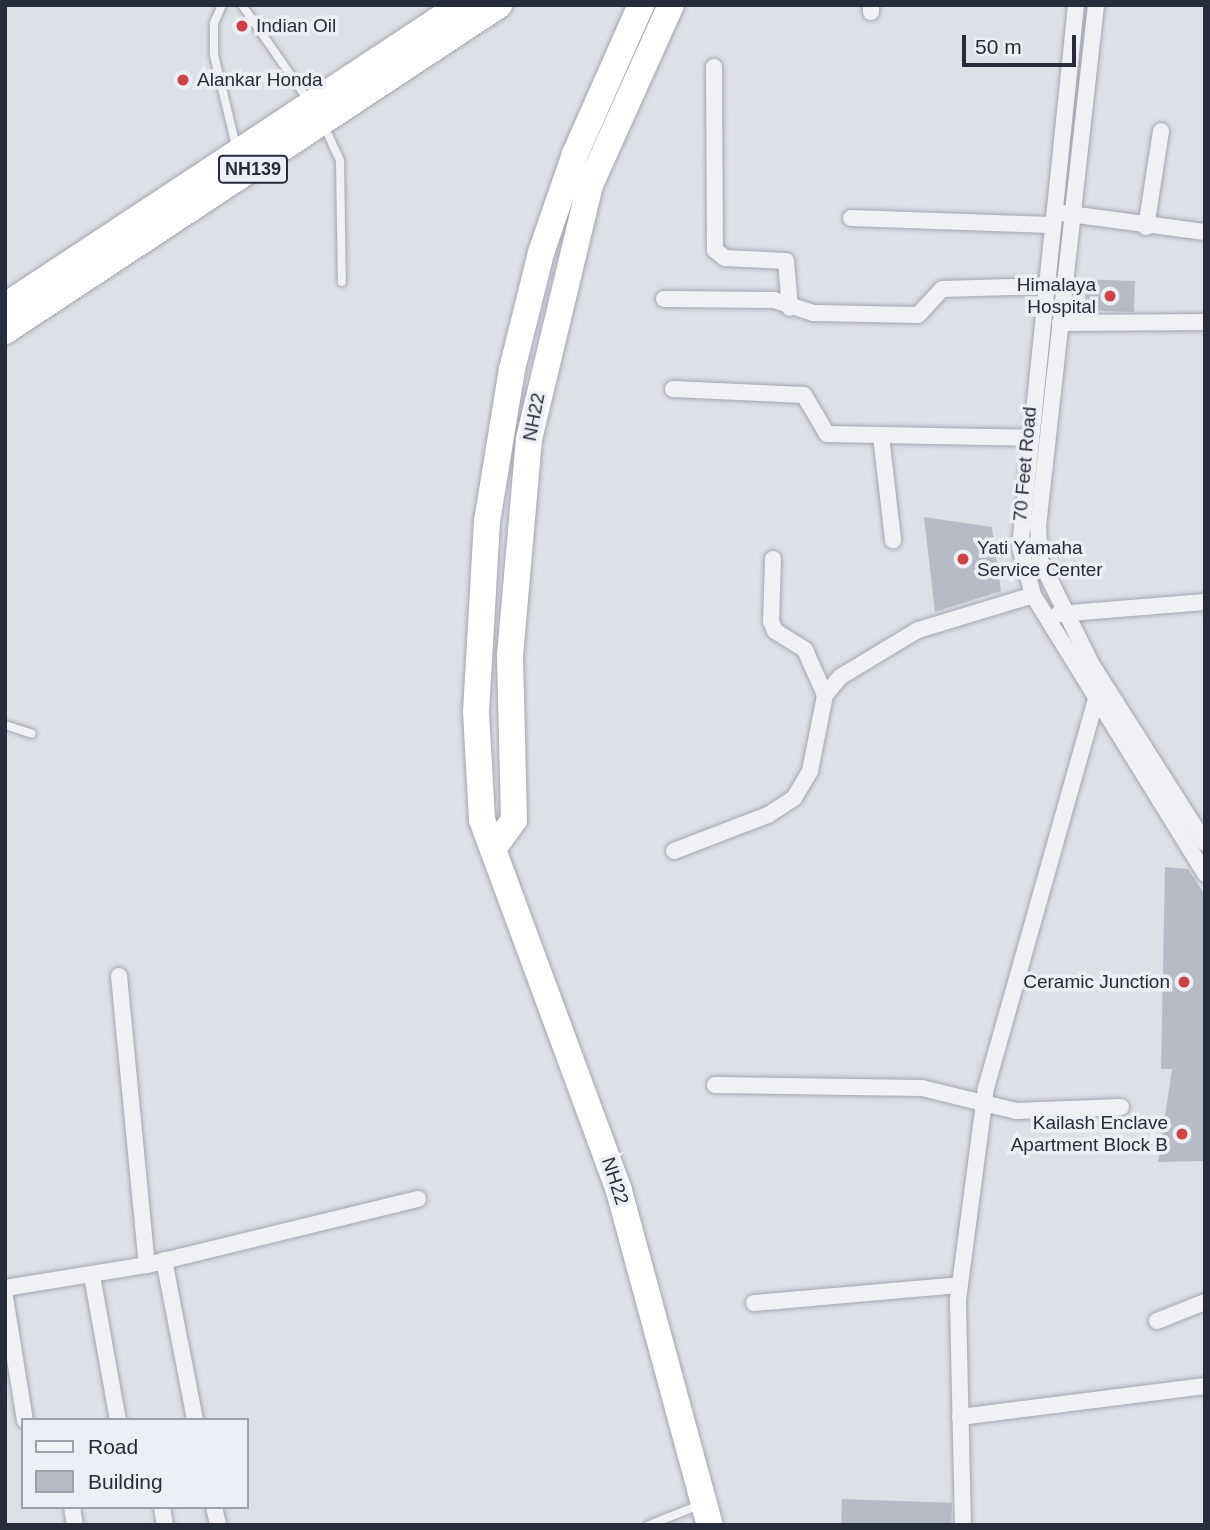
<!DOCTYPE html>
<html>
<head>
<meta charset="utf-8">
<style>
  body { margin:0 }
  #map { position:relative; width:1210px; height:1530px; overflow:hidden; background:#dde0e7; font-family:Arial,sans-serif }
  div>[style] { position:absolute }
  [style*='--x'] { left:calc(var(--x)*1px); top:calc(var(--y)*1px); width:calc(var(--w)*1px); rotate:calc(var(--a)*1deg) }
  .building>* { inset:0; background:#b7bbc7; transform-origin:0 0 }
  .roads { filter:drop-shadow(0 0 2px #a3a6b1) drop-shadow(0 0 2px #a3a6b1) }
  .service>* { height:8px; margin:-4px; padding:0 4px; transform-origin:4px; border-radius:4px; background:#f0f1f5 }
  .minor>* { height:16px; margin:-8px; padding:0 8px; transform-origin:8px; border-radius:8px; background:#f0f1f5 }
  .trunk>* { height:26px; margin:-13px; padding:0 13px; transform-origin:13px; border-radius:13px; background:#fff }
  .dots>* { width:19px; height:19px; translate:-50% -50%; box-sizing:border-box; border:4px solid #eceff5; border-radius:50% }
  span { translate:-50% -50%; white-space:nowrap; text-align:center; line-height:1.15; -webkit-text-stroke:7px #eceff5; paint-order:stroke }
  .shield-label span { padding:2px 5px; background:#eceff5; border:2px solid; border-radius:5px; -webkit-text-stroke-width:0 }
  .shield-label { font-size:18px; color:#272c3d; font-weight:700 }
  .poi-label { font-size:19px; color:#272c3d }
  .left { translate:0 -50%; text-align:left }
  .right { translate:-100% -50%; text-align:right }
  .street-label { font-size:19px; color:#272c3d }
  .frame { position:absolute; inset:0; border:7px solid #272c3d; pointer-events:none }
  .legend { position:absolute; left:21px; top:1418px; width:228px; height:91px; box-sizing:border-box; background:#eceff5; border:2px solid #9da1ab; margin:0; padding:9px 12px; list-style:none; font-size:21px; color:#272c3d }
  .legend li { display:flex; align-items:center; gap:14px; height:35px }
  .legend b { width:35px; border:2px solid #9da1ab }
  .scale { position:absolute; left:962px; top:35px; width:114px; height:32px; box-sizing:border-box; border:4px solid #272c3d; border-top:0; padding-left:9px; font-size:21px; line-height:24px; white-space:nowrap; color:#272c3d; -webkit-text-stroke:5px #eceff5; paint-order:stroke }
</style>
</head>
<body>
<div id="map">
  <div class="building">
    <i style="left:1135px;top:281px;width:31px;height:49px;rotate:92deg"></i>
    <i style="clip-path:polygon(924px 517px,992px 527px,1001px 591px,935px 612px)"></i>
    <i style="clip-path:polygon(1165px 867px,1188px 869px,1205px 895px,1205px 1161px,1158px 1162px,1172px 1069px,1161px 1069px)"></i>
    <i style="left:842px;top:1499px;width:110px;height:26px;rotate:2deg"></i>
  </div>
  <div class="roads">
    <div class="service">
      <i style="--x:222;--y:5;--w:20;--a:114"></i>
      <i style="--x:214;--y:23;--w:32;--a:90"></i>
      <i style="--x:214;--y:55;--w:98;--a:76.4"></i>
      <i style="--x:242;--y:5;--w:116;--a:55.2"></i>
      <i style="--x:324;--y:126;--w:38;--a:65"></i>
      <i style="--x:340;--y:161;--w:121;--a:89.1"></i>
      <i style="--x:5;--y:725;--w:28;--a:18"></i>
      <i style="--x:649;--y:1525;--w:57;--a:-21.6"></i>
    </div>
    <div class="minor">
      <i style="--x:1076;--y:5;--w:545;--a:95.9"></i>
      <i style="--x:1020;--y:547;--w:50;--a:74.8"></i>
      <i style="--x:1033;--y:595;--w:328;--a:58.3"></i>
      <i style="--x:1096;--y:5;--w:524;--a:96.35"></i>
      <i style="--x:1038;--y:526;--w:34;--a:87"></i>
      <i style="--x:1040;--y:560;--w:117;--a:63.7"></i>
      <i style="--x:1092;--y:665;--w:211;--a:57.6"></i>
      <i style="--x:871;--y:12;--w:7;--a:-90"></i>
      <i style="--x:714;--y:67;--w:183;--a:89.7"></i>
      <i style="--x:715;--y:250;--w:13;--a:39"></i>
      <i style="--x:725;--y:258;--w:61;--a:2.8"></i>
      <i style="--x:786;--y:261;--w:47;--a:85.1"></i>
      <i style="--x:1062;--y:213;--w:144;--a:7.6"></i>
      <i style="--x:851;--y:218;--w:200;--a:2"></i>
      <i style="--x:1146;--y:227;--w:97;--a:-81.1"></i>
      <i style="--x:664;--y:299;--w:110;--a:0.5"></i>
      <i style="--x:774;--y:300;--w:41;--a:18.4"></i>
      <i style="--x:813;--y:313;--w:105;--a:1.1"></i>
      <i style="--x:918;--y:315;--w:35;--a:-47"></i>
      <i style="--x:942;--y:289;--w:104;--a:-1.7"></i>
      <i style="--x:1060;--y:323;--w:145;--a:-0.4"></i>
      <i style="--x:673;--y:389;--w:131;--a:2.6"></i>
      <i style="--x:804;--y:395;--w:45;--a:59.5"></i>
      <i style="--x:827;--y:434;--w:201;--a:1.1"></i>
      <i style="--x:881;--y:436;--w:105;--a:83.4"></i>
      <i style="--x:773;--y:559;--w:62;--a:91.8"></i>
      <i style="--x:771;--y:621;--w:11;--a:68"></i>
      <i style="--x:775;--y:631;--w:36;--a:32"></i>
      <i style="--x:805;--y:650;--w:49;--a:66"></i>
      <i style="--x:1058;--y:614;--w:147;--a:-4.7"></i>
      <i style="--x:674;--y:851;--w:101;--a:-21"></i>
      <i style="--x:768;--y:815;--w:31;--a:-33"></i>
      <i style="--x:794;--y:798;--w:31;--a:-59"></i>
      <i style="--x:810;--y:771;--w:77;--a:-78.8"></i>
      <i style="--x:825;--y:695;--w:23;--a:-50"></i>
      <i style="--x:840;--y:677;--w:91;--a:-31.1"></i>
      <i style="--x:918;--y:630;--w:120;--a:-16.9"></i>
      <i style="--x:119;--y:976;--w:290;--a:84.5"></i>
      <i style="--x:715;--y:1085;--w:207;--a:0.8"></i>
      <i style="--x:922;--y:1088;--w:97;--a:13.7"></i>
      <i style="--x:1016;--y:1111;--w:105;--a:-2.2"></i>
      <i style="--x:164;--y:1260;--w:163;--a:79"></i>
      <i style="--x:92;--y:1276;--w:146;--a:79.8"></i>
      <i style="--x:5;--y:1288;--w:144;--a:-9.2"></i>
      <i style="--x:147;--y:1265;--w:279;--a:-13.7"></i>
      <i style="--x:5;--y:1297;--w:125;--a:80.8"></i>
      <i style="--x:754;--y:1303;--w:206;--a:-5"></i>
      <i style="--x:1157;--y:1321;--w:52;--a:-21.6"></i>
      <i style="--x:960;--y:1417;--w:247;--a:-7.2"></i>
      <i style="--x:72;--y:1507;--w:18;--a:81"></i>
      <i style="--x:162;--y:1507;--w:18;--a:81"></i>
      <i style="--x:214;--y:1507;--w:18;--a:77"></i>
      <i style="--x:963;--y:1525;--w:225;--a:-91.3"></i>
      <i style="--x:958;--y:1300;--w:214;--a:-82.5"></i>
      <i style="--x:986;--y:1088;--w:405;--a:-74.2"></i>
    </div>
    <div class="trunk">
      <i style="--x:641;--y:5;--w:163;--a:113.9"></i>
      <i style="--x:575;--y:154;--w:105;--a:109"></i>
      <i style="--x:541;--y:253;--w:120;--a:104"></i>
      <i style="--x:512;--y:369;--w:154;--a:99.3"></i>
      <i style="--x:487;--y:521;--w:191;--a:93.3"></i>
      <i style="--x:476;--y:712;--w:108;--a:86.8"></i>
      <i style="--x:482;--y:820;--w:395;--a:69.7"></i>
      <i style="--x:619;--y:1191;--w:346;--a:74.8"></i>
      <i style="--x:5;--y:306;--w:546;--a:-33.43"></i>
      <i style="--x:5;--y:331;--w:592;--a:-33.42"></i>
      <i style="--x:495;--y:846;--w:32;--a:-54"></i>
      <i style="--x:514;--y:820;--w:164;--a:-91.4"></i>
      <i style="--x:510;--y:656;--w:218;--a:-85"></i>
      <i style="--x:529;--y:439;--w:261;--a:-76.5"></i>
      <i style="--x:590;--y:185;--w:197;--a:-65.8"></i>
    </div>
  </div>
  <div class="dots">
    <i style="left:242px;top:26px;background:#cc4247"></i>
    <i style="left:183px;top:80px;background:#cc4247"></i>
    <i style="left:1110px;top:296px;background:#cc4247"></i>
    <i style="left:963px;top:559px;background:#cc4247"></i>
    <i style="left:1184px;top:982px;background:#cc4247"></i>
    <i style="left:1182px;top:1134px;background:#cc4247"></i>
  </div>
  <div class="shield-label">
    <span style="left:253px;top:169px">NH139</span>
  </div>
  <div class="poi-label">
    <span class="left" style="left:256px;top:26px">Indian Oil</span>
    <span class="left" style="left:197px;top:80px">Alankar Honda</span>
    <span class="right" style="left:1096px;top:296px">Himalaya<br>Hospital</span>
    <span class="left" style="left:977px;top:559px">Yati Yamaha<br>Service Center</span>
    <span class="right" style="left:1170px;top:982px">Ceramic Junction</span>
    <span class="right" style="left:1168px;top:1134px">Kailash Enclave<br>Apartment Block B</span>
  </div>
  <div class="street-label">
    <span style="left:534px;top:417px;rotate:-79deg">NH22</span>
    <span style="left:1025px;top:464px;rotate:-85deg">70 Feet Road</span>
    <span style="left:615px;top:1181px;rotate:72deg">NH22</span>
  </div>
  <div class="frame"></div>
  <ul class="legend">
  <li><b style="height:9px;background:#f0f1f5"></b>Road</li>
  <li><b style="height:19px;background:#b7bbc7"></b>Building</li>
  </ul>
  <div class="scale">50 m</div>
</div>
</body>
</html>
